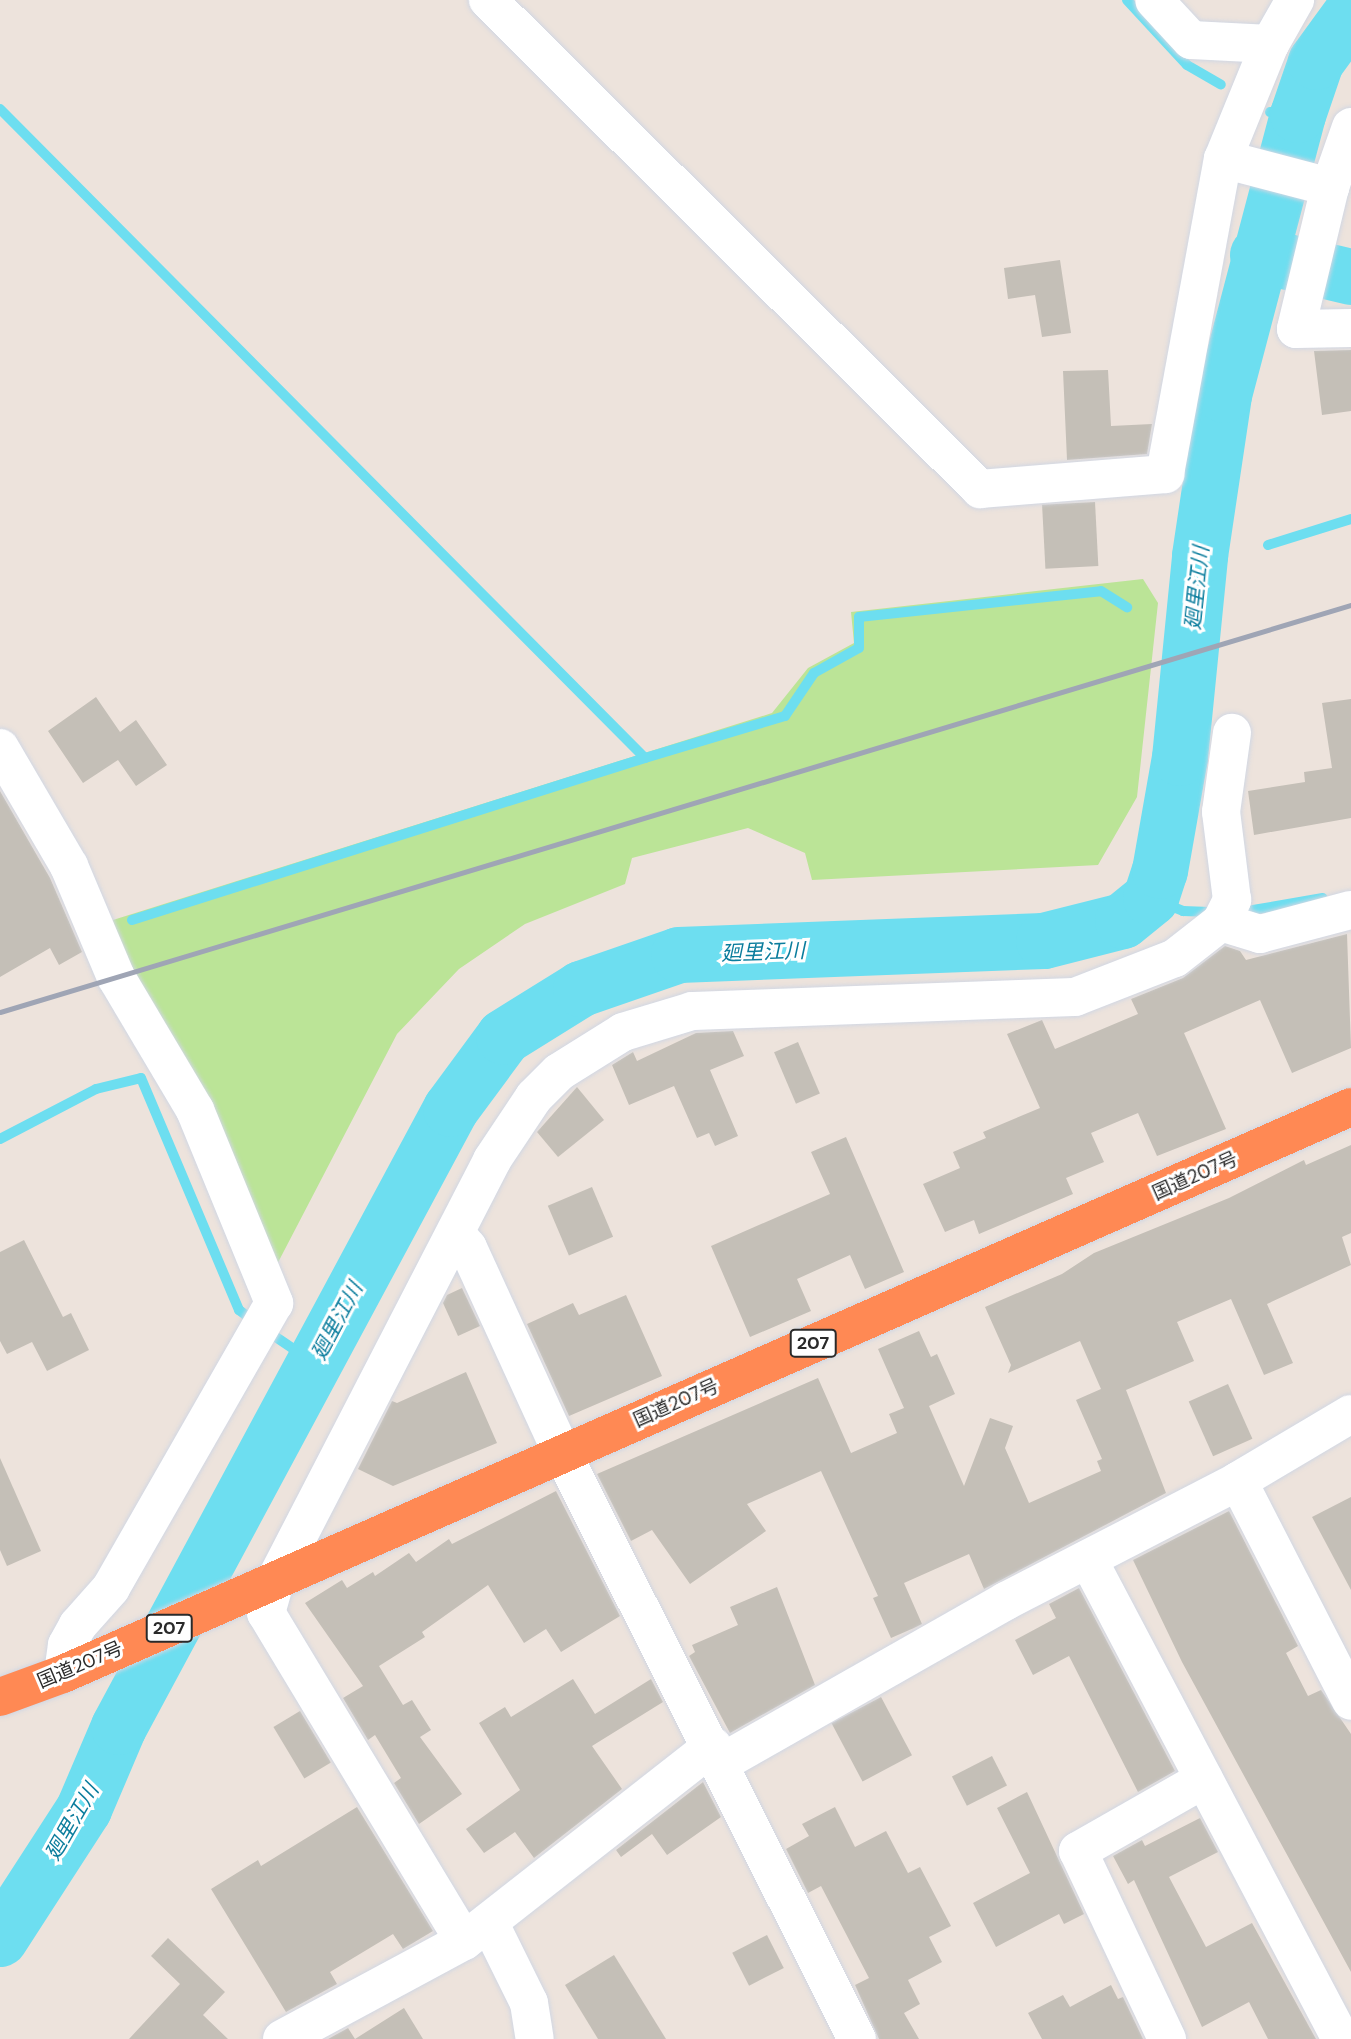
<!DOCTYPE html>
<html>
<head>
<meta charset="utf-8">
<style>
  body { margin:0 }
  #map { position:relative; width:1351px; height:2039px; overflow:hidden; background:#ede3dc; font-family:"DM Sans","Noto Sans JP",sans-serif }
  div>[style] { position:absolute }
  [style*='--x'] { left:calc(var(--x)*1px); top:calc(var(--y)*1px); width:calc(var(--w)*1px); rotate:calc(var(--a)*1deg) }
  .green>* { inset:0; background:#bbe497 }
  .stream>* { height:10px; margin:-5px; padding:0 5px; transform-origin:5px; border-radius:5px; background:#6ddef0 }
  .river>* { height:56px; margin:-28px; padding:0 28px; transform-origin:28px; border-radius:28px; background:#6ddef0 }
  .building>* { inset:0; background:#c4bfb7; transform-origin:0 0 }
  .roads { filter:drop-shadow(0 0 2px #d1d7e3) drop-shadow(0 0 2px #d1d7e3) }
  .minor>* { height:38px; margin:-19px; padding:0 19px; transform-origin:19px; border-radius:19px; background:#fff }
  .highway>* { height:38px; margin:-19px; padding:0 19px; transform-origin:19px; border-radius:19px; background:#ff8954 }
  .rail>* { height:5px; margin:-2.5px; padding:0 2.5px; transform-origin:2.5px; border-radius:2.5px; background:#9fa5b5 }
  span { translate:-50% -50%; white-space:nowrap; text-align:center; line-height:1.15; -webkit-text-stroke:6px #fff; paint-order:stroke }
  .shield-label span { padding:2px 5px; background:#fff; border:2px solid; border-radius:5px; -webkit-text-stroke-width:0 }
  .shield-label { font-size:18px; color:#2a2a2a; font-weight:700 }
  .street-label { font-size:19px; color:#2a2a2a }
  .water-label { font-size:21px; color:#0b7d9d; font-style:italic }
</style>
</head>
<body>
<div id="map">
  <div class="green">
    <i style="clip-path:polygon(1143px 579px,1158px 603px,1137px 797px,1098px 865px,812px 880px,805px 853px,748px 828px,632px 858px,625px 884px,525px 924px,459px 969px,397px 1034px,272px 1274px,118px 959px,113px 920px,772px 713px,808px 668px,854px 643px,851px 612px)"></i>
  </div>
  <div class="stream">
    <i style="--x:1127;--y:0;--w:88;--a:47.3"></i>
    <i style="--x:1187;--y:65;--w:39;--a:30"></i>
    <i style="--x:0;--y:109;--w:915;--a:45.18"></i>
    <i style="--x:645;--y:758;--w:146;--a:-16.7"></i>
    <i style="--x:785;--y:716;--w:52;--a:-56"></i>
    <i style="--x:814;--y:673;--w:51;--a:-29.1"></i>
    <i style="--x:859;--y:648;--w:31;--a:-90"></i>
    <i style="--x:859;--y:617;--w:243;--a:-6.1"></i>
    <i style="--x:1101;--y:591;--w:31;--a:32"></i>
    <i style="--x:1270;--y:112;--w:28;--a:6"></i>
    <i style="--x:1268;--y:545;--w:87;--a:-17.4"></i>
    <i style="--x:1151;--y:898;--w:35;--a:22"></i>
    <i style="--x:1183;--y:911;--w:33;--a:2"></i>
    <i style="--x:1241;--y:912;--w:83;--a:-9.7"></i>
    <i style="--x:132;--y:920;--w:538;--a:-17.53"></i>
    <i style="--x:0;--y:1139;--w:108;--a:-27.5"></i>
    <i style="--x:96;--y:1089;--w:46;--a:-13.7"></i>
    <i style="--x:141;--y:1078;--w:252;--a:67.1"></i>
    <i style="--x:239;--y:1310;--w:20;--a:37"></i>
    <i style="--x:267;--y:1331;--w:60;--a:34.2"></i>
  </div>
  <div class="river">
    <i style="--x:1258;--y:255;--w:96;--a:13.3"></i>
    <i style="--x:0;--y:1939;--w:155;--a:-57.1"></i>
    <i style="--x:84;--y:1809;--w:89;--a:-66.9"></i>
    <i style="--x:119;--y:1727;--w:702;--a:-61.75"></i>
    <i style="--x:451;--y:1109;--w:89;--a:-53.6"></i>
    <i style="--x:504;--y:1037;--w:91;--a:-31.9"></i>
    <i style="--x:581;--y:989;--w:104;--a:-19.1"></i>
    <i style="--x:679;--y:955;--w:365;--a:-2.2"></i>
    <i style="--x:1044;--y:941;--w:81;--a:-14.2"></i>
    <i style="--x:1123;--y:921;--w:36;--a:-39"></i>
    <i style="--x:1151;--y:898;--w:28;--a:-72"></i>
    <i style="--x:1160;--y:871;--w:115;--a:-80"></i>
    <i style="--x:1180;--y:758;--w:203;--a:-84.3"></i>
    <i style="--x:1200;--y:556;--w:163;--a:-81.5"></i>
    <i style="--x:1224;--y:395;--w:290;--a:-75.2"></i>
    <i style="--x:1298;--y:115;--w:56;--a:-71.2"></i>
    <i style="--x:1316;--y:62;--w:59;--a:-53.9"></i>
  </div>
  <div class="building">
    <i style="clip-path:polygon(1060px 260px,1071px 333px,1042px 337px,1035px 295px,1008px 299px,1004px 268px)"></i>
    <i style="clip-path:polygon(1351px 350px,1351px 411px,1322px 415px,1314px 351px)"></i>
    <i style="clip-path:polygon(1108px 370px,1111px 426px,1152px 424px,1147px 454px,1067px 460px,1063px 371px)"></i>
    <i style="left:1095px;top:502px;width:64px;height:53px;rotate:87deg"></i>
    <i style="clip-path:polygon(96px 697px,120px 732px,136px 720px,167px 765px,136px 786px,118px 760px,83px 783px,48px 731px)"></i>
    <i style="clip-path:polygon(1351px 699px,1351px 818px,1254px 835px,1248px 791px,1305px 782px,1304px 772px,1332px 768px,1322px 703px)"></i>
    <i style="clip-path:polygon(0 791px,50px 878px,82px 952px,59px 965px,50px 948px,0 977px)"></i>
    <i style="clip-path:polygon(1347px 934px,1351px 1048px,1292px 1073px,1260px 1000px,1184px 1033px,1226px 1129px,1157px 1156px,1138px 1113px,1091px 1133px,1104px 1162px,1066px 1178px,1073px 1194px,979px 1234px,974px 1220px,945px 1232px,923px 1184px,960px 1168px,953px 1152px,986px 1138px,983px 1132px,1040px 1108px,1007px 1034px,1042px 1020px,1055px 1049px,1138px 1014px,1131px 999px,1183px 978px,1225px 946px,1240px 951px,1246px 960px)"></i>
    <i style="clip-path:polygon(733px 1031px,744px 1056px,710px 1070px,738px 1136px,715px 1146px,709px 1133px,697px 1138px,674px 1086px,629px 1105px,612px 1065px,633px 1052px,637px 1061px,696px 1033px)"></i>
    <i style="left:798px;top:1042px;width:56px;height:26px;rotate:67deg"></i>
    <i style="clip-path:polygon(577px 1087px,604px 1120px,558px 1157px,537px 1132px)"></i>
    <i style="clip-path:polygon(846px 1137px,904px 1272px,865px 1289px,850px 1255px,797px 1279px,811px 1311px,750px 1337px,711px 1246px,830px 1194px,811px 1152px)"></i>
    <i style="clip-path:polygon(1351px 1145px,1351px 1233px,1342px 1237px,1351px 1265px,1267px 1304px,1293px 1363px,1264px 1375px,1231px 1299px,1177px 1322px,1194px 1361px,1126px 1390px,1166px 1493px,984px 1589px,969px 1554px,904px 1583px,922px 1624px,914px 1628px,891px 1638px,873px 1598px,878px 1596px,821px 1471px,747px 1504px,766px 1531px,690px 1584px,652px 1530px,631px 1541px,597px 1474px,818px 1378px,851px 1453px,897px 1433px,889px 1414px,904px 1408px,878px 1349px,919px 1331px,931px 1357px,937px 1354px,955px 1394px,929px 1406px,964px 1486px,990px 1418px,1013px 1426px,1005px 1448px,1029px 1503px,1101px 1471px,1097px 1461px,1102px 1459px,1076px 1400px,1101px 1389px,1080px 1341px,1008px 1373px,1011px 1365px,985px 1307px,1062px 1274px,1094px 1253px,1229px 1198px,1304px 1160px,1306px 1165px)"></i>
    <i style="left:592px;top:1187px;width:54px;height:48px;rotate:67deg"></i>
    <i style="clip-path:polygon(24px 1240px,63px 1317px,71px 1313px,89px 1350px,47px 1371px,32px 1342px,7px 1354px,0 1341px,0 1252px)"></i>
    <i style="clip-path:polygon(462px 1288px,480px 1326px,458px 1336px,443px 1303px,447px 1295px)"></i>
    <i style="clip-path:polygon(626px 1295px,662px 1376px,569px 1416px,527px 1324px,573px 1303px,579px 1315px)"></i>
    <i style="clip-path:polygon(466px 1372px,497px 1443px,393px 1486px,358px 1469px,392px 1401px,397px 1403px)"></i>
    <i style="left:1228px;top:1384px;width:60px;height:43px;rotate:66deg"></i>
    <i style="clip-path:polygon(0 1458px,41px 1551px,7px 1566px,0 1550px)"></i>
    <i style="clip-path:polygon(556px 1491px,620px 1616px,561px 1652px,546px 1629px,524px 1643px,488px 1585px,422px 1632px,425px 1637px,379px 1666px,403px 1705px,412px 1700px,431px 1730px,420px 1737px,462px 1794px,419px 1824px,394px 1783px,401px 1778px,375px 1735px,368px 1740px,343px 1698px,363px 1686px,305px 1603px,342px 1580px,347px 1588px,373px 1572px,375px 1576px,409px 1553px,416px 1562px,449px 1539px,452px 1544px)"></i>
    <i style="clip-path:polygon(1351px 1497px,1351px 1590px,1312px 1517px)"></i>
    <i style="clip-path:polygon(1229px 1511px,1298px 1646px,1286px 1653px,1308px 1696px,1321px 1690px,1351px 1734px,1351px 1972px,1182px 1662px,1133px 1560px)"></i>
    <i style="clip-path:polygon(777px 1587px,815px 1685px,730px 1733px,689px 1656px,695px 1652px,692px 1645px,738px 1625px,730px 1607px)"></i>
    <i style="clip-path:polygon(1079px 1588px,1175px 1771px,1138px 1792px,1069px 1656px,1033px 1675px,1015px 1640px,1056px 1618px,1049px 1604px)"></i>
    <i style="clip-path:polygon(573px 1679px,595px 1714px,651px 1679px,663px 1702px,592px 1746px,622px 1789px,534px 1858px,515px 1832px,484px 1853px,466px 1829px,520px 1790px,479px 1723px,505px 1707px,511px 1717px)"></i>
    <i style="left:881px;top:1697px;width:66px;height:56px;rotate:62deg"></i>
    <i style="left:300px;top:1711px;width:60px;height:31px;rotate:59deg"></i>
    <i style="left:992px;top:1756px;width:33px;height:45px;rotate:63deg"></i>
    <i style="clip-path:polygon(703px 1782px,721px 1817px,667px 1855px,652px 1834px,621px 1857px,616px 1850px)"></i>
    <i style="clip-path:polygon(1027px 1792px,1084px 1914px,1064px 1924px,1059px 1914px,996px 1947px,973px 1903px,1030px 1873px,997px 1808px)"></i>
    <i style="clip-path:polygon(357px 1807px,433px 1931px,403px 1949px,393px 1934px,330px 1972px,337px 1984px,286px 2012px,211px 1889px,258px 1860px,261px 1866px)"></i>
    <i style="clip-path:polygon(835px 1807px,855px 1847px,886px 1831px,908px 1873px,920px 1867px,951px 1926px,929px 1937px,942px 1962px,908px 1980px,920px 2004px,904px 2013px,919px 2039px,879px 2039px,855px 1985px,869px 1978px,821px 1886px,808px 1893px,786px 1849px,809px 1836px,802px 1824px)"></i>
    <i style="clip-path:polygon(1200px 1818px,1218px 1852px,1169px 1877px,1206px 1947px,1252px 1923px,1316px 2039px,1268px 2039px,1249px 2002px,1202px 2027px,1134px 1880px,1128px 1884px,1113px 1856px,1142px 1840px,1145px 1846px)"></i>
    <i style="left:767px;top:1935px;width:37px;height:39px;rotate:63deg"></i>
    <i style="clip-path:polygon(168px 1938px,225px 1992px,203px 2015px,228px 2039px,129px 2039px,180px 1984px,151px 1956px)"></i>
    <i style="clip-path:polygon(614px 1955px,666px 2039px,598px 2039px,565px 1985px)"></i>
    <i style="clip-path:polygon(1111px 1985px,1118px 1999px,1123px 1997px,1143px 2039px,1042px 2039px,1028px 2013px,1063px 1995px,1070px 2007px)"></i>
    <i style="clip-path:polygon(404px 2008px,423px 2039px,328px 2039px,348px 2028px,355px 2039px)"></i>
  </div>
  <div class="roads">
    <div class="minor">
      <i style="--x:488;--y:0;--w:694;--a:44.82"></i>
      <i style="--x:980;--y:489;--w:186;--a:-4.6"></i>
      <i style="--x:1165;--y:474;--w:320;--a:-79.6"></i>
      <i style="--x:1223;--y:159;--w:124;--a:-67.8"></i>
      <i style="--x:1270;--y:44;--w:79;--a:-177.1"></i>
      <i style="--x:1191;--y:40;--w:54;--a:-132.8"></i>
      <i style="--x:1270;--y:44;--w:51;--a:-60.4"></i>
      <i style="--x:1351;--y:127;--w:64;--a:109.3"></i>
      <i style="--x:1330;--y:187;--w:146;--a:103.5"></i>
      <i style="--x:1296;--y:329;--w:55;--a:-1"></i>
      <i style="--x:1223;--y:159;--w:111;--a:14.7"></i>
      <i style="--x:0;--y:748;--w:137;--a:59.7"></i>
      <i style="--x:69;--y:866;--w:121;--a:67.1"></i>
      <i style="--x:116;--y:977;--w:155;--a:59.3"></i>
      <i style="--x:195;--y:1110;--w:209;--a:67.7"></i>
      <i style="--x:274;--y:1303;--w:328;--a:119.8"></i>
      <i style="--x:111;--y:1588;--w:50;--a:131.7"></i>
      <i style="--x:78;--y:1625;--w:23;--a:119"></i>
      <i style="--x:67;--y:1645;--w:29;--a:98"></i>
      <i style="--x:1221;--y:922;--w:25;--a:-63"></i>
      <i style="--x:1232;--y:900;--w:89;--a:-97.1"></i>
      <i style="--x:1221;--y:812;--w:80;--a:-82.1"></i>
      <i style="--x:456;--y:1234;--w:18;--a:49"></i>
      <i style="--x:468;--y:1248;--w:226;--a:65.4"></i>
      <i style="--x:562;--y:1453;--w:656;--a:63.28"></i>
      <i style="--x:1238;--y:1481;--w:247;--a:62.8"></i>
      <i style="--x:1088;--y:1559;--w:543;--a:62.21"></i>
      <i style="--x:721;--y:1763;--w:328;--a:-29.6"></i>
      <i style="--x:1006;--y:1601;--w:261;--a:-27.3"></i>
      <i style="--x:1238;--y:1481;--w:131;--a:-30.7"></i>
      <i style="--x:489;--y:1922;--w:90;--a:63.7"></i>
      <i style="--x:529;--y:2003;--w:36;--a:81"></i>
      <i style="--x:464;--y:1941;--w:383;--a:-121.1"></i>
      <i style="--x:266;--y:1613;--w:33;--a:-74"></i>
      <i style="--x:275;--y:1581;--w:474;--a:-62.7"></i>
      <i style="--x:492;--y:1160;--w:76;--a:-56.3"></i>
      <i style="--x:534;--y:1097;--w:35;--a:-45"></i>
      <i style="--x:559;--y:1072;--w:75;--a:-32"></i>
      <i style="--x:623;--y:1032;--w:72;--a:-16.9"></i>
      <i style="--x:692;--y:1011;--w:383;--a:-2.1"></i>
      <i style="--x:1075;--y:997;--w:107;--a:-21.3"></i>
      <i style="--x:1175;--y:958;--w:58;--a:-38"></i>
      <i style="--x:1221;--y:922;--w:41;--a:17.1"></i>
      <i style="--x:1260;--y:934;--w:94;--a:-14.8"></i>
      <i style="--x:282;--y:2039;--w:207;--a:-28.3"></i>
      <i style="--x:464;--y:1941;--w:316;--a:-38.1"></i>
      <i style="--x:1167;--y:2039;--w:208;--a:-115.3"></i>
      <i style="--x:1078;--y:1851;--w:145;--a:-29.7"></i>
    </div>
    <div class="highway">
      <i style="--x:0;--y:1697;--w:67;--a:-20.1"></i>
      <i style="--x:63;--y:1674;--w:1407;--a:-23.76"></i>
    </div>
  </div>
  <div class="rail">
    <i style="--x:0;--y:1012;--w:1411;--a:-16.77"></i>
  </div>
  <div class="shield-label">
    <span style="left:813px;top:1343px">207</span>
    <span style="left:169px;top:1628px">207</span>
  </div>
  <div class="street-label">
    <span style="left:1195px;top:1176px;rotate:-24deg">国道207号</span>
    <span style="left:676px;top:1403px;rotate:-24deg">国道207号</span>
    <span style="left:80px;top:1665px;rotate:-23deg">国道207号</span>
  </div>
  <div class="water-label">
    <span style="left:1197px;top:588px;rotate:-84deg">廻里江川</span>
    <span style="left:763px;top:952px;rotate:-2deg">廻里江川</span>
    <span style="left:337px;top:1321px;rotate:-62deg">廻里江川</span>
    <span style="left:72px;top:1822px;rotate:-60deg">廻里江川</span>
  </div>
</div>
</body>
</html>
